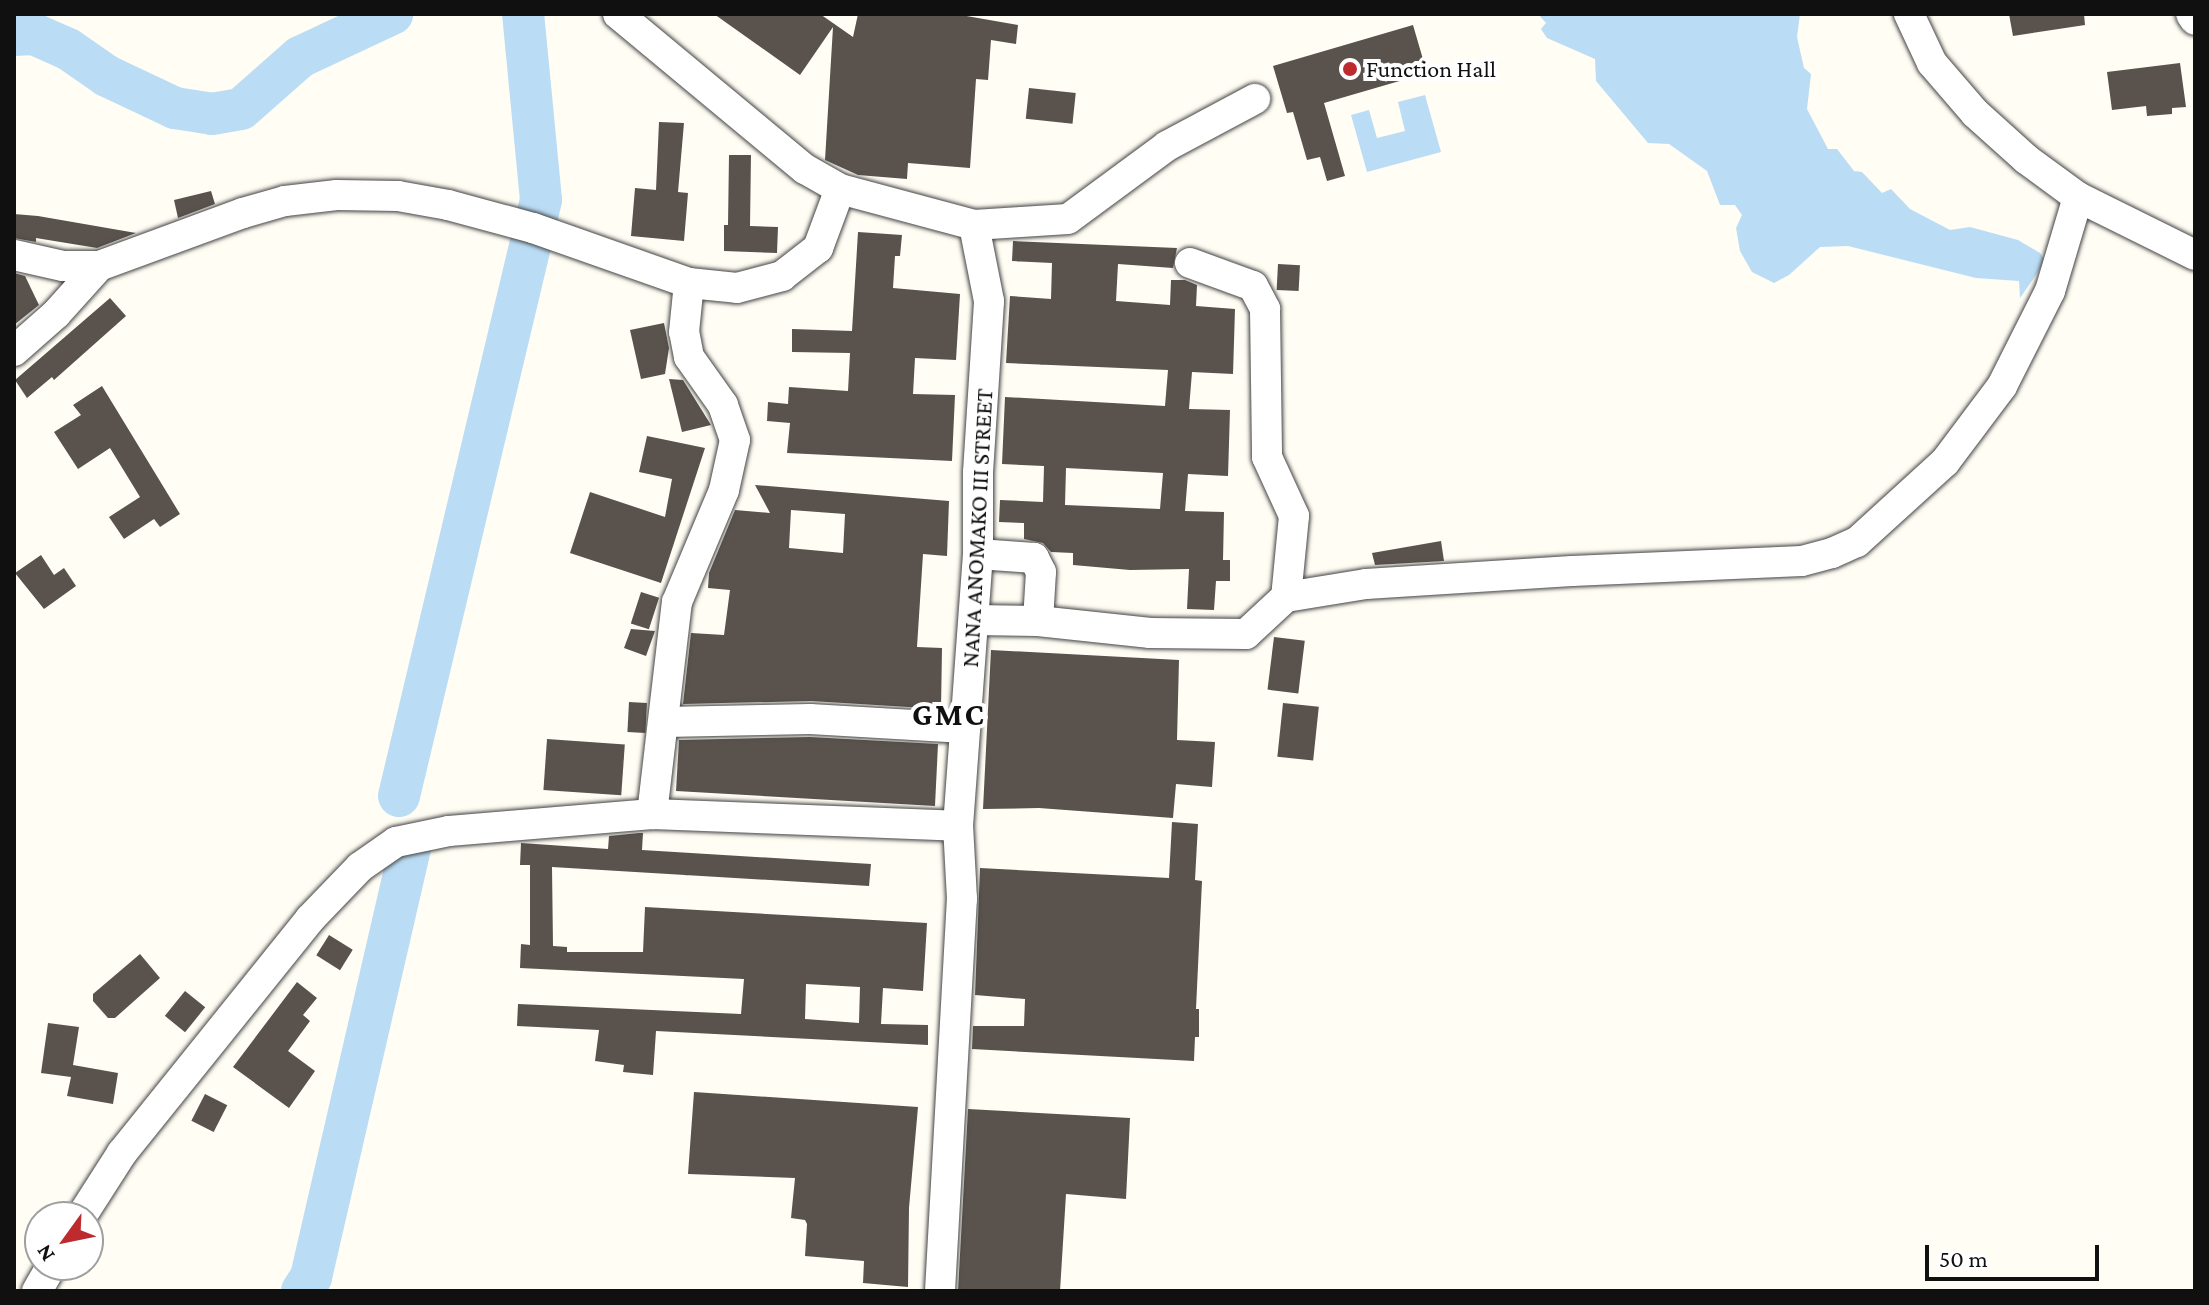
<!DOCTYPE html>
<html>
<head>
<meta charset="utf-8">
<style>
  body { margin:0 }
  #map { position:relative; width:2209px; height:1305px; overflow:hidden; background:#fffdf4; font-family:"Crimson Pro",serif }
  div>[style] { position:absolute }
  [style*='--x'] { left:calc(var(--x)*1px); top:calc(var(--y)*1px); width:calc(var(--w)*1px); rotate:calc(var(--a)*1deg) }
  .water>* { inset:0; background:#baddf5 }
  .river>* { height:42px; margin:-21px; padding:0 21px; transform-origin:21px; border-radius:21px; background:#baddf5 }
  .building>* { inset:0; background:#59524d; transform-origin:0 0 }
  .roads { filter:drop-shadow(0 0 2px #434343) drop-shadow(0 0 2px #434343) }
  .minor>* { height:30px; margin:-15px; padding:0 15px; transform-origin:15px; border-radius:15px; background:#fff }
  .dots>* { width:22px; height:22px; translate:-50% -50%; box-sizing:border-box; border:4px solid #fff; border-radius:50% }
  span { translate:-50% -50%; white-space:nowrap; text-align:center; line-height:1.15; -webkit-text-stroke:8px #fff; paint-order:stroke }
  .poi-label { font-size:24px; color:#101010 }
  .left { translate:0 -50%; text-align:left }
  .street-label { font-size:24px; color:#101010 }
  .district-label { font-size:32px; color:#101010; font-weight:700; letter-spacing:2px }
  .frame { position:absolute; inset:0; border:16px solid #101010; pointer-events:none }
  .north { position:absolute; left:24px; top:1201px; width:80px; height:80px; box-sizing:border-box; background:#fff; border:2px solid #9f9f9f; border-radius:50%; rotate:237deg; font-size:22px; font-weight:700; line-height:32px; text-align:center; color:#101010 }
  .north::after { content:''; display:block; margin:auto; width:28px; height:36px; background:#bd2b2e; clip-path:polygon(50% 0,100% 100%,50% 72%,0 100%) }
  .scale { position:absolute; left:1925px; top:1245px; width:174px; height:36px; box-sizing:border-box; border:4px solid #101010; border-top:0; padding-left:10px; font-size:24px; line-height:28px; white-space:nowrap; color:#101010; -webkit-text-stroke:6px #fff; paint-order:stroke }
</style>
</head>
<body>
<div id="map">
  <div class="water">
    <i style="clip-path:polygon(1538px 14px,1800px 14px,1797px 37px,1804px 68px,1811px 74px,1807px 109px,1828px 149px,1837px 149px,1854px 171px,1862px 172px,1882px 193px,1891px 189px,1910px 209px,1950px 230px,1970px 227px,2018px 240px,2040px 253px,2044px 259px,2042px 266px,2020px 298px,2019px 281px,1976px 278px,1848px 246px,1820px 247px,1789px 275px,1774px 283px,1752px 272px,1740px 251px,1736px 228px,1742px 215px,1735px 205px,1720px 205px,1707px 171px,1669px 144px,1648px 143px,1596px 81px,1595px 59px,1547px 38px,1541px 29px,1546px 23px)"></i>
    <i style="clip-path:polygon(1425px 95px,1441px 152px,1367px 172px,1351px 115px,1369px 110px,1377px 138px,1405px 131px,1398px 102px)"></i>
  </div>
  <div class="river">
    <i style="--x:14;--y:35;--w:20;--a:-3"></i>
    <i style="--x:34;--y:34;--w:37;--a:24"></i>
    <i style="--x:68;--y:49;--w:47;--a:34.7"></i>
    <i style="--x:107;--y:76;--w:75;--a:25.2"></i>
    <i style="--x:175;--y:108;--w:37;--a:9"></i>
    <i style="--x:212;--y:114;--w:29;--a:-10"></i>
    <i style="--x:241;--y:109;--w:79;--a:-41.4"></i>
    <i style="--x:300;--y:57;--w:102;--a:-25.1"></i>
    <i style="--x:399;--y:796;--w:613;--a:-76.6"></i>
    <i style="--x:541;--y:200;--w:187;--a:-95.5"></i>
    <i style="--x:302;--y:1291;--w:17;--a:-57"></i>
    <i style="--x:311;--y:1277;--w:443;--a:-77"></i>
  </div>
  <div class="building">
    <i style="clip-path:polygon(714px 14px,820px 14px,853px 37px,858px 14px,955px 14px,1018px 25px,1016px 44px,991px 40px,988px 80px,976px 79px,970px 168px,908px 163px,907px 179px,858px 175px,825px 160px,833px 27px,800px 75px)"></i>
    <i style="clip-path:polygon(2009px 14px,2084px 14px,2085px 25px,2013px 36px)"></i>
    <i style="clip-path:polygon(1413px 25px,1427px 73px,1324px 103px,1345px 176px,1327px 181px,1320px 157px,1307px 160px,1293px 112px,1287px 113px,1273px 66px)"></i>
    <i style="clip-path:polygon(2180px 63px,2186px 107px,2172px 108px,2172px 114px,2147px 116px,2146px 106px,2112px 110px,2107px 72px)"></i>
    <i style="left:1029px;top:88px;width:47px;height:31px;rotate:6deg"></i>
    <i style="clip-path:polygon(659px 122px,684px 123px,678px 192px,688px 193px,684px 241px,631px 236px,635px 188px,656px 190px)"></i>
    <i style="clip-path:polygon(729px 155px,751px 155px,750px 226px,778px 227px,777px 253px,724px 251px,724px 225px,728px 225px)"></i>
    <i style="clip-path:polygon(211px 191px,215px 204px,178px 218px,174px 200px)"></i>
    <i style="clip-path:polygon(14px 214px,38px 216px,136px 233px,97px 248px,36px 238px,36px 242px,14px 238px)"></i>
    <i style="clip-path:polygon(858px 232px,902px 235px,900px 256px,895px 256px,893px 288px,960px 294px,956px 360px,915px 358px,913px 394px,955px 395px,952px 461px,787px 453px,790px 423px,767px 421px,768px 402px,788px 404px,789px 387px,848px 391px,850px 353px,792px 352px,792px 329px,852px 331px)"></i>
    <i style="clip-path:polygon(evenodd,1013px 241px,1177px 248px,1173px 268px,1118px 264px,1116px 301px,1170px 305px,1171px 280px,1185px 280px,1197px 285px,1196px 306px,1235px 309px,1233px 374px,1192px 372px,1189px 409px,1230px 410px,1228px 476px,1188px 474px,1185px 511px,1224px 512px,1223px 560px,1230px 560px,1230px 581px,1216px 581px,1214px 610px,1187px 609px,1189px 569px,1130px 570px,1073px 565px,1073px 553px,1051px 552px,1043px 543px,1024px 539px,1024px 523px,999px 522px,1000px 500px,1043px 502px,1044px 466px,1002px 464px,1005px 397px,1165px 406px,1168px 370px,1006px 363px,1010px 296px,1051px 299px,1052px 263px,1012px 261px,1013px 241px,1066px 468px,1163px 473px,1160px 509px,1065px 505px,1066px 468px)"></i>
    <i style="left:1278px;top:264px;width:22px;height:26px;rotate:3deg"></i>
    <i style="clip-path:polygon(14px 273px,25px 276px,39px 305px,14px 325px)"></i>
    <i style="clip-path:polygon(110px 298px,126px 316px,54px 380px,52px 377px,27px 398px,15px 380px)"></i>
    <i style="clip-path:polygon(664px 323px,669px 348px,665px 374px,641px 379px,630px 330px)"></i>
    <i style="clip-path:polygon(669px 379px,683px 380px,711px 425px,682px 432px)"></i>
    <i style="clip-path:polygon(102px 386px,180px 514px,160px 527px,154px 519px,124px 539px,109px 517px,140px 497px,110px 448px,78px 469px,54px 432px,81px 415px,73px 405px)"></i>
    <i style="clip-path:polygon(647px 436px,705px 448px,661px 583px,570px 553px,590px 492px,665px 517px,672px 479px,639px 472px)"></i>
    <i style="clip-path:polygon(evenodd,755px 485px,949px 501px,947px 556px,923px 554px,917px 647px,942px 648px,941px 709px,811px 701px,683px 704px,691px 633px,724px 635px,730px 590px,708px 588px,709px 573px,735px 510px,770px 513px,755px 485px,791px 510px,845px 514px,843px 553px,789px 548px,791px 510px)"></i>
    <i style="clip-path:polygon(1441px 541px,1444px 561px,1375px 565px,1372px 553px)"></i>
    <i style="clip-path:polygon(41px 555px,54px 575px,64px 568px,76px 586px,44px 609px,15px 573px)"></i>
    <i style="left:641px;top:592px;width:19px;height:33px;rotate:18deg"></i>
    <i style="clip-path:polygon(631px 629px,655px 631px,646px 656px,624px 648px)"></i>
    <i style="left:1274px;top:637px;width:31px;height:53px;rotate:7deg"></i>
    <i style="clip-path:polygon(991px 650px,1179px 660px,1177px 740px,1215px 742px,1212px 787px,1176px 784px,1173px 818px,1039px 808px,983px 809px)"></i>
    <i style="left:629px;top:702px;width:18px;height:30px;rotate:3deg"></i>
    <i style="left:1283px;top:703px;width:36px;height:54px;rotate:6deg"></i>
    <i style="clip-path:polygon(810px 737px,938px 744px,935px 806px,676px 791px,679px 740px)"></i>
    <i style="left:547px;top:739px;width:78px;height:51px;rotate:4deg"></i>
    <i style="clip-path:polygon(1172px 822px,1198px 824px,1195px 880px,1202px 881px,1196px 1009px,1199px 1009px,1199px 1037px,1195px 1037px,1194px 1061px,972px 1049px,973px 1026px,1024px 1026px,1025px 999px,975px 995px,980px 868px,1169px 878px)"></i>
    <i style="clip-path:polygon(evenodd,639px 833px,643px 833px,642px 850px,871px 864px,869px 886px,552px 867px,553px 946px,567px 947px,567px 952px,643px 952px,645px 907px,927px 923px,923px 991px,883px 988px,881px 1024px,928px 1025px,928px 1045px,656px 1031px,653px 1075px,623px 1072px,624px 1065px,595px 1061px,599px 1030px,517px 1026px,518px 1004px,741px 1014px,744px 979px,520px 968px,521px 944px,530px 945px,530px 865px,520px 865px,521px 843px,608px 849px,609px 836px,639px 833px,806px 984px,860px 987px,859px 1023px,805px 1019px,806px 984px)"></i>
    <i style="left:329px;top:935px;width:28px;height:24px;rotate:32deg"></i>
    <i style="clip-path:polygon(140px 954px,160px 978px,115px 1018px,108px 1018px,93px 1001px,93px 994px)"></i>
    <i style="clip-path:polygon(297px 982px,317px 998px,303px 1015px,310px 1021px,288px 1051px,315px 1071px,289px 1108px,233px 1067px)"></i>
    <i style="left:185px;top:991px;width:26px;height:32px;rotate:39deg"></i>
    <i style="clip-path:polygon(48px 1023px,79px 1027px,73px 1065px,118px 1073px,113px 1104px,67px 1096px,71px 1077px,41px 1073px)"></i>
    <i style="clip-path:polygon(694px 1092px,918px 1107px,909px 1208px,908px 1287px,863px 1283px,864px 1261px,805px 1256px,807px 1224px,805px 1220px,791px 1218px,795px 1178px,688px 1174px)"></i>
    <i style="left:205px;top:1094px;width:25px;height:30px;rotate:27deg"></i>
    <i style="clip-path:polygon(968px 1109px,1130px 1118px,1126px 1199px,1066px 1194px,1060px 1291px,958px 1291px)"></i>
  </div>
  <div class="roads">
    <div class="minor">
      <i style="--x:618;--y:14;--w:243;--a:39.7"></i>
      <i style="--x:805;--y:169;--w:40;--a:29.7"></i>
      <i style="--x:840;--y:189;--w:139;--a:15"></i>
      <i style="--x:974;--y:225;--w:94;--a:-3.7"></i>
      <i style="--x:1068;--y:219;--w:123;--a:-36.4"></i>
      <i style="--x:1167;--y:146;--w:100;--a:-28.1"></i>
      <i style="--x:1909;--y:14;--w:54;--a:64.9"></i>
      <i style="--x:1932;--y:63;--w:66;--a:49.3"></i>
      <i style="--x:1975;--y:113;--w:69;--a:42"></i>
      <i style="--x:2026;--y:159;--w:64;--a:36.2"></i>
      <i style="--x:2078;--y:197;--w:131;--a:26.4"></i>
      <i style="--x:2191;--y:14;--w:7;--a:56"></i>
      <i style="--x:14;--y:255;--w:50;--a:12.7"></i>
      <i style="--x:63;--y:266;--w:36;--a:0"></i>
      <i style="--x:99;--y:266;--w:153;--a:-20.2"></i>
      <i style="--x:243;--y:213;--w:44;--a:-15.9"></i>
      <i style="--x:285;--y:201;--w:52;--a:-6.6"></i>
      <i style="--x:337;--y:195;--w:61;--a:0.9"></i>
      <i style="--x:398;--y:196;--w:51;--a:10.2"></i>
      <i style="--x:448;--y:205;--w:88;--a:15.1"></i>
      <i style="--x:533;--y:228;--w:165;--a:19.4"></i>
      <i style="--x:689;--y:283;--w:48;--a:5.9"></i>
      <i style="--x:737;--y:288;--w:47;--a:-14.9"></i>
      <i style="--x:782;--y:276;--w:46;--a:-37.9"></i>
      <i style="--x:818;--y:248;--w:63;--a:-69.6"></i>
      <i style="--x:1190;--y:263;--w:67;--a:20.1"></i>
      <i style="--x:1253;--y:286;--w:26;--a:62"></i>
      <i style="--x:1265;--y:309;--w:148;--a:89.2"></i>
      <i style="--x:1267;--y:457;--w:65;--a:65.4"></i>
      <i style="--x:1294;--y:516;--w:81;--a:95.6"></i>
      <i style="--x:14;--y:351;--w:56;--a:-41.4"></i>
      <i style="--x:56;--y:314;--w:64;--a:-48.1"></i>
      <i style="--x:974;--y:620;--w:64;--a:0.9"></i>
      <i style="--x:1038;--y:621;--w:49;--a:-86.5"></i>
      <i style="--x:1041;--y:572;--w:16;--a:-117"></i>
      <i style="--x:1034;--y:558;--w:56;--a:-175.9"></i>
      <i style="--x:1038;--y:621;--w:113;--a:6.1"></i>
      <i style="--x:1150;--y:633;--w:96;--a:0.6"></i>
      <i style="--x:1246;--y:634;--w:54;--a:-42.8"></i>
      <i style="--x:1286;--y:597;--w:81;--a:-9.2"></i>
      <i style="--x:1366;--y:584;--w:206;--a:-3.6"></i>
      <i style="--x:1572;--y:571;--w:230;--a:-2.5"></i>
      <i style="--x:1802;--y:561;--w:31;--a:-15"></i>
      <i style="--x:1832;--y:553;--w:27;--a:-24"></i>
      <i style="--x:1857;--y:542;--w:119;--a:-42.3"></i>
      <i style="--x:1945;--y:462;--w:95;--a:-53.1"></i>
      <i style="--x:2002;--y:386;--w:106;--a:-63.2"></i>
      <i style="--x:2050;--y:291;--w:98;--a:-73.4"></i>
      <i style="--x:665;--y:722;--w:145;--a:-1.2"></i>
      <i style="--x:810;--y:719;--w:155;--a:3.3"></i>
      <i style="--x:652;--y:814;--w:213;--a:-83.3"></i>
      <i style="--x:677;--y:602;--w:121;--a:-67.2"></i>
      <i style="--x:724;--y:490;--w:51;--a:-77.6"></i>
      <i style="--x:735;--y:440;--w:37;--a:-109"></i>
      <i style="--x:723;--y:405;--w:59;--a:-125.3"></i>
      <i style="--x:689;--y:357;--w:25;--a:-101"></i>
      <i style="--x:684;--y:332;--w:49;--a:-84.2"></i>
      <i style="--x:81;--y:1217;--w:76;--a:-57.4"></i>
      <i style="--x:122;--y:1153;--w:300;--a:-51.2"></i>
      <i style="--x:310;--y:919;--w:72;--a:-46.1"></i>
      <i style="--x:360;--y:867;--w:44;--a:-34.8"></i>
      <i style="--x:396;--y:842;--w:54;--a:-11.7"></i>
      <i style="--x:449;--y:831;--w:204;--a:-4.8"></i>
      <i style="--x:652;--y:814;--w:306;--a:2.2"></i>
      <i style="--x:37;--y:1291;--w:30;--a:-60"></i>
      <i style="--x:940;--y:1291;--w:393;--a:-86.8"></i>
      <i style="--x:962;--y:899;--w:73;--a:-93.1"></i>
      <i style="--x:958;--y:826;--w:273;--a:-85.8"></i>
      <i style="--x:978;--y:554;--w:82;--a:-90"></i>
      <i style="--x:978;--y:472;--w:171;--a:-86.3"></i>
      <i style="--x:989;--y:301;--w:77;--a:-101.2"></i>
    </div>
  </div>
  <div class="dots">
    <i style="left:1350px;top:69px;background:#bd2b2e"></i>
  </div>
  <div class="poi-label">
    <span class="left" style="left:1366px;top:69px">Function Hall</span>
  </div>
  <div class="street-label">
    <span style="left:977px;top:528px;rotate:-87deg">NANA ANOMAKO III STREET</span>
  </div>
  <div class="district-label">
    <span style="left:949px;top:714px">GMC</span>
  </div>
  <div class="frame"></div>
  <div class="north">N</div>
  <div class="scale">50 m</div>
</div>
</body>
</html>
